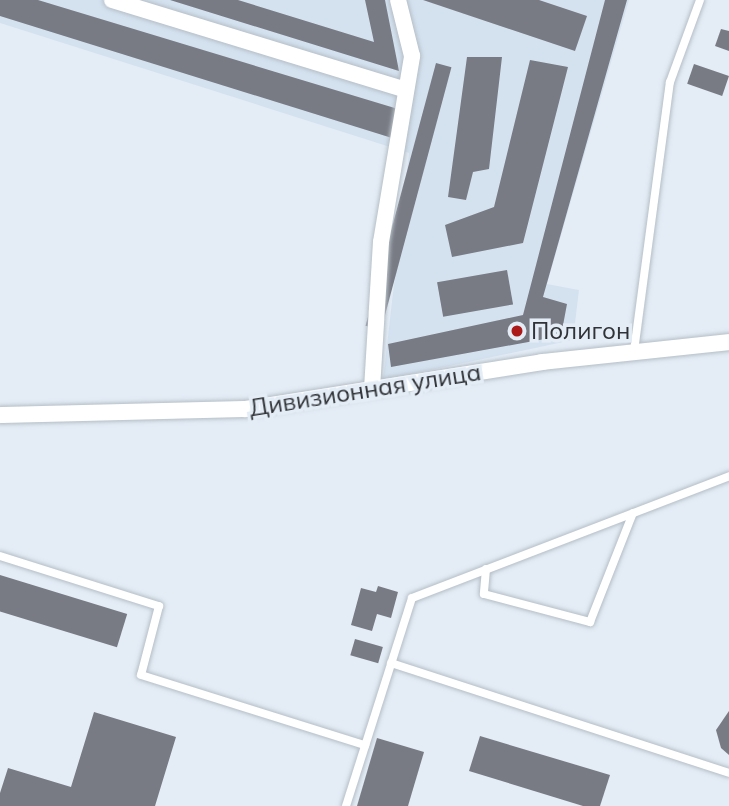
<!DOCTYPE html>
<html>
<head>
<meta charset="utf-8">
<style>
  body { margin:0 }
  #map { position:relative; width:729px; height:806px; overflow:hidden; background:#e4edf6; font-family:Mulish,sans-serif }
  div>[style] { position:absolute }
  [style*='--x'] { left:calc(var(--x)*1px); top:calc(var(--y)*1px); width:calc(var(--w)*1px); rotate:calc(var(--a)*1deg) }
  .built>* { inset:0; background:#d4e2f0 }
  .building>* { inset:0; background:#787b84; transform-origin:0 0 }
  .roads { filter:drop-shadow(0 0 2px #b5bec6) drop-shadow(0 0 2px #b5bec6) }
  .service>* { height:8px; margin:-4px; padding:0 4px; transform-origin:4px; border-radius:4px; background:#fff }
  .minor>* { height:16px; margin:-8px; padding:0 8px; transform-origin:8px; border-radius:8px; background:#fff }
  .dots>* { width:19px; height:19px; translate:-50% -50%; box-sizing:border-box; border:4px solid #e4edf6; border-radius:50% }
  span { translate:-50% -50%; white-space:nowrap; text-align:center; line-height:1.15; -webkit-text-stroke:7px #e4edf6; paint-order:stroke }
  .poi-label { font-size:24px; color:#2f3236 }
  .left { translate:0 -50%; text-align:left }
  .street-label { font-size:24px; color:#2f3236 }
</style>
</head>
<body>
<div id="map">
  <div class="built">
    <i style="clip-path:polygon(0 0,629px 0,547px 284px,579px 290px,573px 340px,383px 380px,409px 153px,0 23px)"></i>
  </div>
  <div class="building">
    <i style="clip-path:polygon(0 0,38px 0,398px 109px,392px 138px,0 16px)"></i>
    <i style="clip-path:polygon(170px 0,238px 0,374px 42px,365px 0,385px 0,399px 71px)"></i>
    <i style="clip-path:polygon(423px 0,539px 0,587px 16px,575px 51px)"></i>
    <i style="clip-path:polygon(605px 0,627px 0,543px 297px,567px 304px,561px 336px,391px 367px,388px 344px,523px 315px)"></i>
    <i style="clip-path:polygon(721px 29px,729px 31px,729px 51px,715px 46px)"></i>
    <i style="clip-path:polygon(467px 57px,502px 57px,489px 169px,473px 172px,466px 200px,448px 197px)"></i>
    <i style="clip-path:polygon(530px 60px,568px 67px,523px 243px,452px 257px,445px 225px,494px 207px)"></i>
    <i style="left:436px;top:63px;width:16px;height:272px;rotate:15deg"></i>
    <i style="left:694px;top:64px;width:37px;height:21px;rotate:19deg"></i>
    <i style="left:507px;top:270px;width:35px;height:71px;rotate:80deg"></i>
    <i style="left:0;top:575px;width:133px;height:35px;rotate:17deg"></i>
    <i style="clip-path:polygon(378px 586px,398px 592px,391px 618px,377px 614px,372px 631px,351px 625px,361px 588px,376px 592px)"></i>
    <i style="left:355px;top:639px;width:29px;height:17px;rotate:16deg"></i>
    <i style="clip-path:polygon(729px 711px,729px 755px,721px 748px,716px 730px)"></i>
    <i style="clip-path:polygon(94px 712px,176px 737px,155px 806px,0 806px,0 793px,8px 768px,71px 787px)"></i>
    <i style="clip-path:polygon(480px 736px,610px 775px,600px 806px,583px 806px,469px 771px)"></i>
    <i style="clip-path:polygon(377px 738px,424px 752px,408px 806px,357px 806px)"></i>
  </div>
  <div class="roads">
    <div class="service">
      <i style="--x:634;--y:351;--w:271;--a:-82.4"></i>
      <i style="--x:670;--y:82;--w:87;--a:-69.9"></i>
      <i style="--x:0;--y:556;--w:167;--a:17.5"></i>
      <i style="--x:159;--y:606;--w:71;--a:104.6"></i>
      <i style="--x:141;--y:675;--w:235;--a:17.4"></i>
      <i style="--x:486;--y:569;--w:25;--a:95"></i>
      <i style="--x:484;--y:594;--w:110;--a:14.8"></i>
      <i style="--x:590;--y:622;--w:117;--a:-68.5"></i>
      <i style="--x:391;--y:663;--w:355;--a:18"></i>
      <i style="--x:346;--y:806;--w:218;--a:-72.4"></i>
      <i style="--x:412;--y:598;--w:340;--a:-21"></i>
    </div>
    <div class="minor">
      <i style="--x:112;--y:0;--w:307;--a:17"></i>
      <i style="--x:372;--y:389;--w:147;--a:-86.5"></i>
      <i style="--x:381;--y:242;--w:189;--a:-80.5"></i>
      <i style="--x:412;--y:56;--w:58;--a:-104"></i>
      <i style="--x:0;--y:415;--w:246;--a:-1.4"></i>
      <i style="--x:246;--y:409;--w:300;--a:-9"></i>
      <i style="--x:542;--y:362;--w:188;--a:-6.1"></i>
    </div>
  </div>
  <div class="dots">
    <i style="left:517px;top:331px;background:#ab1918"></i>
  </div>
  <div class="poi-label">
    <span class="left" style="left:531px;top:331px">Полигон</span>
  </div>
  <div class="street-label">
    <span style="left:365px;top:390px;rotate:-9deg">Дивизионная улица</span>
  </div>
</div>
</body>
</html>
